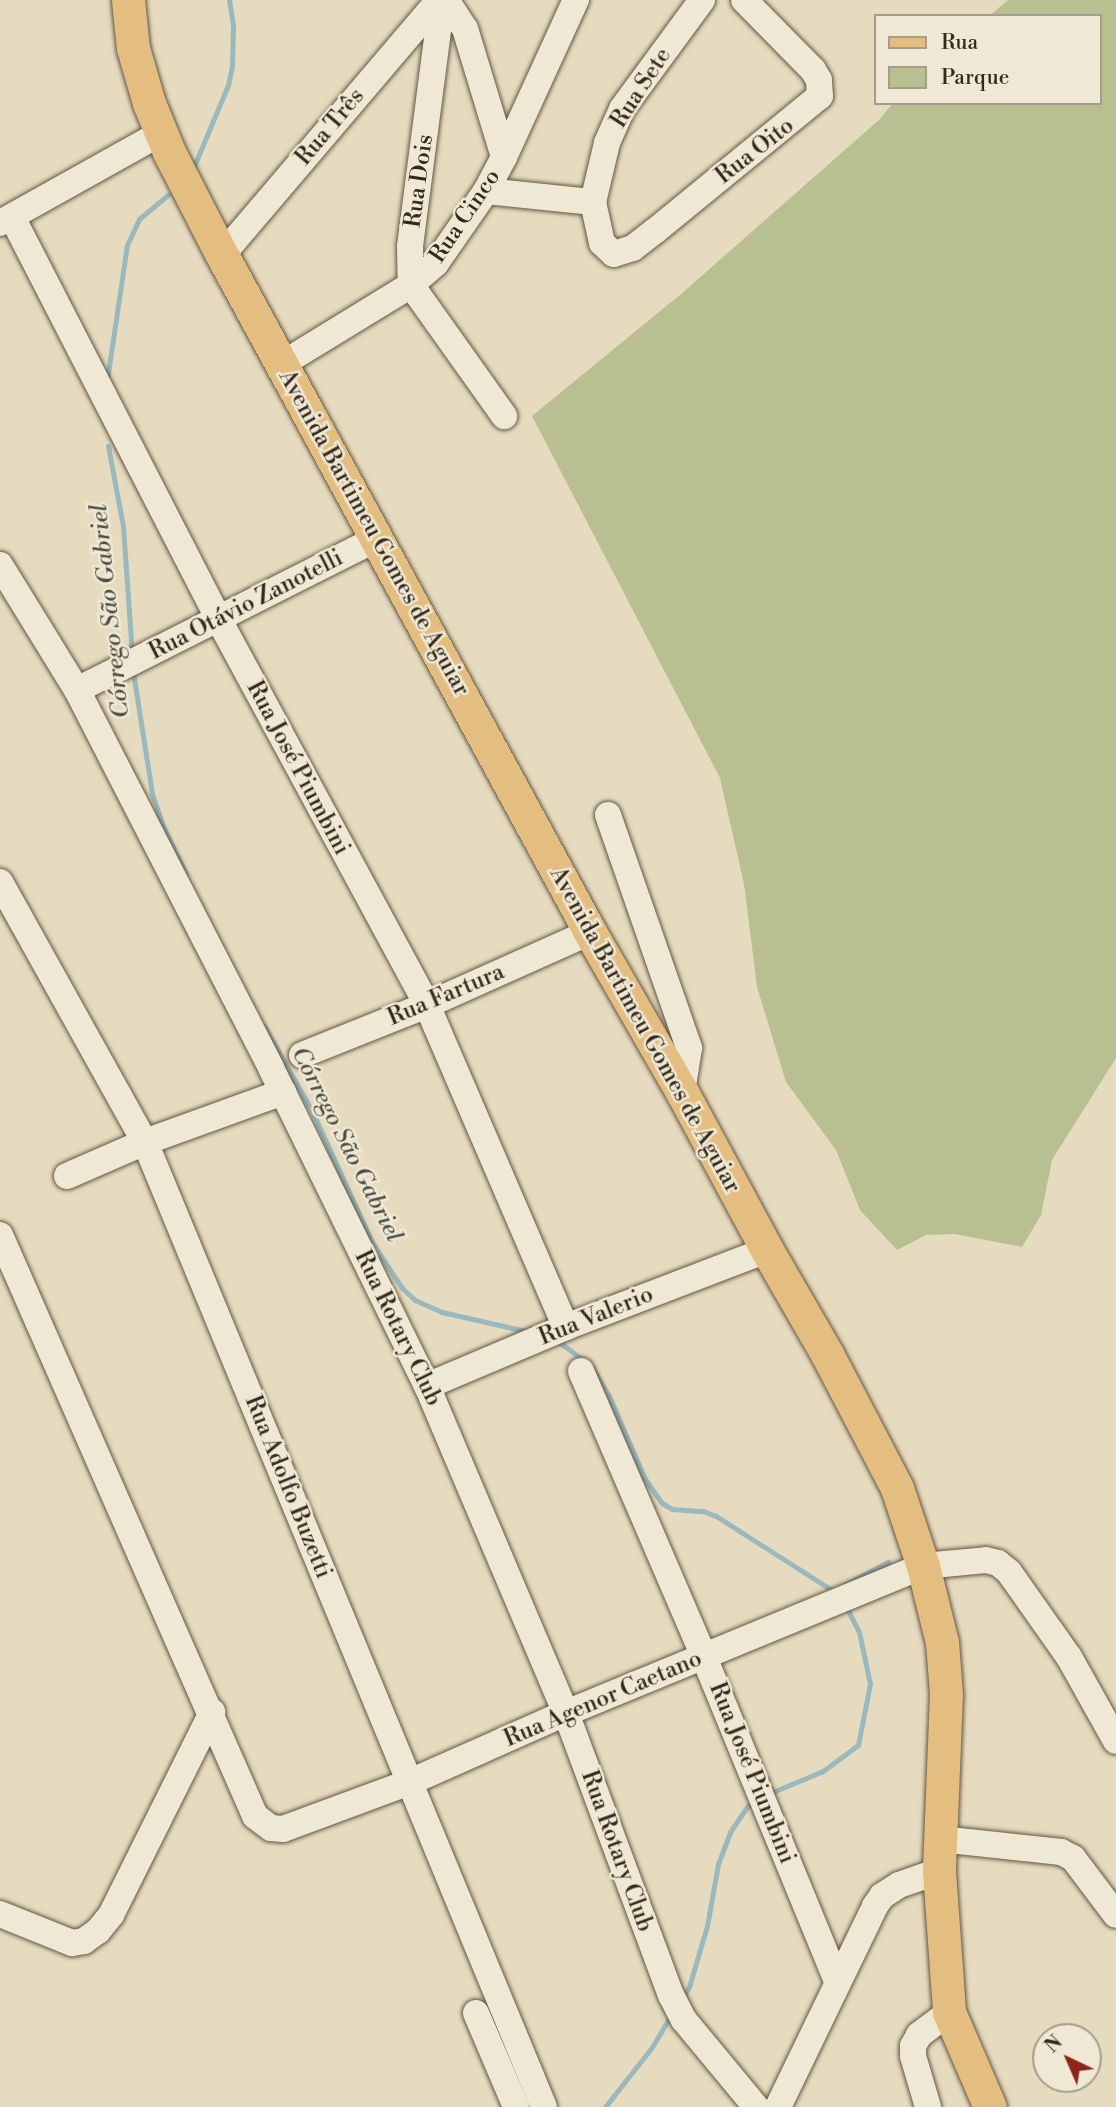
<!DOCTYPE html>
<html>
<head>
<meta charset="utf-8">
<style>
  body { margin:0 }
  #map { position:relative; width:1116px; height:2107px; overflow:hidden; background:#e7dbbf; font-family:"Libre Bodoni",serif }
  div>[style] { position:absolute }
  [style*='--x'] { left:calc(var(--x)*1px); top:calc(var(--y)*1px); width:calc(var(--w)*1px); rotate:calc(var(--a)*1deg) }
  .green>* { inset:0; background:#b8bf90 }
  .stream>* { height:5px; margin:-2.5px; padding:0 2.5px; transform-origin:2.5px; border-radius:2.5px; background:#9bb8bc }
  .roads { filter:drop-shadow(0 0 2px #625644) drop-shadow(0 0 2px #625644) }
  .minor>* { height:26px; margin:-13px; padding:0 13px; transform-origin:13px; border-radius:13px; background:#efe8d5 }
  .major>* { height:33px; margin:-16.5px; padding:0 16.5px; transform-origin:16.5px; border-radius:16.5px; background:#e4be80 }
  span { translate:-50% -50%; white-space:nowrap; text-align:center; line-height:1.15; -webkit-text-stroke:5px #efe8d5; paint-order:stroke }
  .street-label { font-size:23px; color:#35291b }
  .water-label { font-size:24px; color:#4e4d43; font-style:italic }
  .legend { position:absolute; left:874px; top:14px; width:228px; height:91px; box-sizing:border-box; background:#efe8d5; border:2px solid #a59c8b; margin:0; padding:9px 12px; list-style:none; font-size:21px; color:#35291b }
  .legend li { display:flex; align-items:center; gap:14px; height:35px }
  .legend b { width:35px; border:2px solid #a59c8b }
  .north { position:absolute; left:1032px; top:2023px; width:70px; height:70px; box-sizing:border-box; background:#efe8d5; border:2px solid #a59c8b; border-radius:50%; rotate:316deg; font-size:19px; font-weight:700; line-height:28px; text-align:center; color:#35291b }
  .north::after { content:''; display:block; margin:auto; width:24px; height:32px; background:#8f2418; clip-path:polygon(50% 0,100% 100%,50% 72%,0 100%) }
</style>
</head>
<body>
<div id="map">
  <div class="green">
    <i style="clip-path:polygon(1008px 0,1116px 0,1116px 1058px,1052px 1160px,1041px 1215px,1022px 1247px,955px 1234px,926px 1235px,897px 1250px,860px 1210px,836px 1150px,786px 1082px,757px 987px,744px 884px,720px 778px,532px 416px,681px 294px,879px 120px,893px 103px,1100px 103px,1100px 16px,989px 16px)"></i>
  </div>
  <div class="stream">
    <i style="--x:192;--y:171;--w:93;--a:-67.3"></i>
    <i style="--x:228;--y:85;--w:19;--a:-78"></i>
    <i style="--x:232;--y:66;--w:41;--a:-88.6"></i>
    <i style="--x:233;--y:25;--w:25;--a:-99"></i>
    <i style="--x:107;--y:380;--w:136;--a:-81.6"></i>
    <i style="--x:127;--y:245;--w:29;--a:-65"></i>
    <i style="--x:139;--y:219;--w:38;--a:-40"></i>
    <i style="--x:108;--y:446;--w:81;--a:79.4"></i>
    <i style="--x:123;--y:526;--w:129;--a:86"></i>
    <i style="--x:133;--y:672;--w:123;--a:81.1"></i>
    <i style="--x:152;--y:794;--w:34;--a:71"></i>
    <i style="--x:163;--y:826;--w:53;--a:64.4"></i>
    <i style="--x:264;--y:1026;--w:98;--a:60.5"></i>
    <i style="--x:312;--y:1111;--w:146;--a:65.4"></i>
    <i style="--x:373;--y:1244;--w:53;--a:56.6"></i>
    <i style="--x:402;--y:1288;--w:18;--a:43"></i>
    <i style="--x:415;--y:1300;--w:30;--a:24"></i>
    <i style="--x:442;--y:1312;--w:90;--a:12.8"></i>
    <i style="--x:556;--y:1340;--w:36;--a:36"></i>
    <i style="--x:592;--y:1367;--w:34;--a:60"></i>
    <i style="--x:609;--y:1396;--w:90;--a:66.6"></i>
    <i style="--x:645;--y:1479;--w:29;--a:55"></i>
    <i style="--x:662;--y:1503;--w:12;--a:31"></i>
    <i style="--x:672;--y:1509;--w:31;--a:4"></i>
    <i style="--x:703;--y:1511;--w:14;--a:21"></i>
    <i style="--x:716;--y:1516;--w:141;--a:32.6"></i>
    <i style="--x:844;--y:1585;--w:50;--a:-27.6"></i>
    <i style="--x:768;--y:1794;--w:60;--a:-22.7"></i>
    <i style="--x:823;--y:1771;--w:44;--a:-36.6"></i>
    <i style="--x:858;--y:1745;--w:62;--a:-78.9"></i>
    <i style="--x:870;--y:1684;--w:53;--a:-101.9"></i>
    <i style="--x:859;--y:1632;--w:30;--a:-117"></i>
    <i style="--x:683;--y:1997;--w:12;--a:-59"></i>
    <i style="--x:689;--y:1987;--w:64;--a:-73.6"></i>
    <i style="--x:707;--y:1926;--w:63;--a:-79.9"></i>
    <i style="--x:718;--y:1864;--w:34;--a:-69"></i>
    <i style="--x:730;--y:1832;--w:30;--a:-56"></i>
    <i style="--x:747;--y:1807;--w:11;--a:-38"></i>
    <i style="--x:605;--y:2107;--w:76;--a:-51.9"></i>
    <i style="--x:652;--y:2047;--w:39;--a:-59"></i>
  </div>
  <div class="roads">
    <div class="minor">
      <i style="--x:442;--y:0;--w:248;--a:97.4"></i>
      <i style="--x:410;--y:246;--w:39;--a:89"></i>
      <i style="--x:411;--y:285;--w:161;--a:54.6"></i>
      <i style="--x:702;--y:0;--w:135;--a:126.3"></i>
      <i style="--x:622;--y:109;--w:37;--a:114"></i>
      <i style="--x:607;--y:143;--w:61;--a:103.3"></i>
      <i style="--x:593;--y:202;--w:42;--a:77.6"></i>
      <i style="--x:602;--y:243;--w:16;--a:43"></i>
      <i style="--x:614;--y:254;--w:20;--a:-18"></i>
      <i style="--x:633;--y:248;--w:28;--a:-38"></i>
      <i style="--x:655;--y:231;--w:213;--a:-39.3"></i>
      <i style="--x:820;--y:96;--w:16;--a:-94"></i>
      <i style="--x:819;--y:80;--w:12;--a:-121"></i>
      <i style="--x:813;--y:70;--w:98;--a:-134.6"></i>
      <i style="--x:504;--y:157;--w:173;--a:-65.4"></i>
      <i style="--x:486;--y:191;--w:108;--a:5.9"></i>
      <i style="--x:12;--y:217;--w:453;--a:62.8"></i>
      <i style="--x:219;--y:620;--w:438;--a:61.6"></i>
      <i style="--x:427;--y:1005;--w:351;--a:66.7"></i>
      <i style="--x:0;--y:223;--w:184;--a:-29.2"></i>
      <i style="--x:222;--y:255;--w:335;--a:-49.6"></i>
      <i style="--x:282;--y:364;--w:151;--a:-31.5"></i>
      <i style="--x:411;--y:285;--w:33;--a:-41"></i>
      <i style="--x:436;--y:263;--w:88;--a:-55.2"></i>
      <i style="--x:486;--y:191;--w:38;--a:-62"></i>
      <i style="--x:504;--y:157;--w:134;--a:-106.9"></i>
      <i style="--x:465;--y:29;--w:35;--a:-123"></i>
      <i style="--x:0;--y:565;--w:147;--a:58.4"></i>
      <i style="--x:77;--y:690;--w:425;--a:62.8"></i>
      <i style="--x:271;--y:1068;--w:354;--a:63.9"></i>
      <i style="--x:427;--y:1386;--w:355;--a:67"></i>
      <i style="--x:566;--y:1713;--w:301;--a:69.6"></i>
      <i style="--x:671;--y:1995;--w:28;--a:63"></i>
      <i style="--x:684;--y:2020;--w:113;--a:50.4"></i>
      <i style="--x:77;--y:690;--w:337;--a:-26.8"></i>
      <i style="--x:608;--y:815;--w:247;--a:70.8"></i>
      <i style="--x:689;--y:1048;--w:45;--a:99"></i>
      <i style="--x:0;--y:882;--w:298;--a:60.9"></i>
      <i style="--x:145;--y:1142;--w:1044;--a:67.54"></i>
      <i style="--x:302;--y:1055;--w:135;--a:-21.8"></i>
      <i style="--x:427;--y:1005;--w:179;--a:-24.1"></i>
      <i style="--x:67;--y:1176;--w:85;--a:-23.6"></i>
      <i style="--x:145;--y:1142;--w:147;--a:-19.9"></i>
      <i style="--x:0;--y:1235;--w:634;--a:66.3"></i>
      <i style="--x:255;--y:1816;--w:20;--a:37"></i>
      <i style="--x:271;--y:1828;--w:12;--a:5"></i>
      <i style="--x:283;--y:1829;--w:135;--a:-20.3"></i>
      <i style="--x:410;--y:1782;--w:171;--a:-23.9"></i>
      <i style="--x:566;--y:1713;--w:386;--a:-22.4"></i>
      <i style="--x:923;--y:1566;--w:63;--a:-5.4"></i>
      <i style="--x:986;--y:1560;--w:12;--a:14"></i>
      <i style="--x:998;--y:1563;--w:14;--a:39"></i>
      <i style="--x:1009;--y:1572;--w:104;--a:54.8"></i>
      <i style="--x:1069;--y:1657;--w:96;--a:60.8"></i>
      <i style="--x:581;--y:1371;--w:311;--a:66.7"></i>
      <i style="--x:704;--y:1657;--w:352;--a:67.7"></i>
      <i style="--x:427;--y:1386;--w:151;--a:-23"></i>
      <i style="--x:566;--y:1327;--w:215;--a:-21"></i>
      <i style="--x:940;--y:1839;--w:122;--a:6.1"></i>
      <i style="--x:1061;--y:1852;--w:13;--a:27"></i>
      <i style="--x:1073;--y:1858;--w:71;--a:53"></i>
      <i style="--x:0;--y:1914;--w:78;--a:21.9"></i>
      <i style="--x:72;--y:1943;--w:12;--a:-9"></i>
      <i style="--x:84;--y:1941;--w:17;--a:-36"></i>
      <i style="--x:98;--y:1931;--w:21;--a:-51"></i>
      <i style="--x:111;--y:1915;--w:227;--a:-63.5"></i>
      <i style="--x:476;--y:2013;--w:102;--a:66.9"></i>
      <i style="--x:778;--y:2107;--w:223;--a:-64.2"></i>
      <i style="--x:875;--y:1906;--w:12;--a:-55"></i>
      <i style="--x:882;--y:1896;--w:20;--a:-33"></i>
      <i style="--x:899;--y:1885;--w:42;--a:-19.3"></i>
      <i style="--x:928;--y:2107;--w:53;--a:-106.4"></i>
      <i style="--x:913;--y:2056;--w:10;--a:-90"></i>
      <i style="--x:913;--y:2046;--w:13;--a:-61"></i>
      <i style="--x:919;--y:2035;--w:38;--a:-37"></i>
    </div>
    <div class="major">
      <i style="--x:128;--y:0;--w:48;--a:84.1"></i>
      <i style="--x:133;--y:48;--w:57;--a:73.8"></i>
      <i style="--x:149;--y:103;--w:53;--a:67.8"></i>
      <i style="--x:169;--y:152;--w:116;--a:62.8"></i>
      <i style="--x:222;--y:255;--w:771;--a:61.47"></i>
      <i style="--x:590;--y:932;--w:185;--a:60.1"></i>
      <i style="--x:682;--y:1092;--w:179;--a:61.7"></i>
      <i style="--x:767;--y:1250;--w:120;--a:60"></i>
      <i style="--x:827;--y:1354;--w:151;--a:62.4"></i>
      <i style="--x:897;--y:1488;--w:82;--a:71.6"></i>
      <i style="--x:923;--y:1566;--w:78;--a:76"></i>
      <i style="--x:942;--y:1642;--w:52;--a:85.6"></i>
      <i style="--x:946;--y:1694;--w:177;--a:92.3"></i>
      <i style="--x:939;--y:1871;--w:141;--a:85.9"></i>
      <i style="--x:949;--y:2012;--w:103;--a:66.7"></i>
    </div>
  </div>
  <div class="street-label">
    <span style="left:641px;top:88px;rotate:-57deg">Rua Sete</span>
    <span style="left:330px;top:127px;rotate:-50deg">Rua Três</span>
    <span style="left:755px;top:151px;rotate:-38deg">Rua Oito</span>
    <span style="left:419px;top:181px;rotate:-82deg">Rua Dois</span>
    <span style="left:465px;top:216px;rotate:-56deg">Rua Cinco</span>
    <span style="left:374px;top:533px;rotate:61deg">Avenida Bartimeu Gomes de Aguiar</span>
    <span style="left:246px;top:605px;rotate:-27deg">Rua Otávio Zanotelli</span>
    <span style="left:298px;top:768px;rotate:62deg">Rua José Piumbini</span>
    <span style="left:446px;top:995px;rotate:-23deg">Rua Fartura</span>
    <span style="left:645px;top:1030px;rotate:61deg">Avenida Bartimeu Gomes de Aguiar</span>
    <span style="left:596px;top:1316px;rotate:-22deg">Rua Valerio</span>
    <span style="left:398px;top:1328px;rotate:64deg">Rua Rotary Club</span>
    <span style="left:288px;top:1487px;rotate:68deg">Rua Adolfo Buzetti</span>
    <span style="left:603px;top:1699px;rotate:-23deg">Rua Agenor Caetano</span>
    <span style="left:752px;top:1773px;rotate:68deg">Rua José Piumbini</span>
    <span style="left:617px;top:1851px;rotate:70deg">Rua Rotary Club</span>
  </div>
  <div class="water-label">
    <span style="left:111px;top:611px;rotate:-96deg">Córrego São Gabriel</span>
    <span style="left:346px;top:1145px;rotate:63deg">Córrego São Gabriel</span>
  </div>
  <ul class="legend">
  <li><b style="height:9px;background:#e4be80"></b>Rua</li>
  <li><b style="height:19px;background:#b8bf90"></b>Parque</li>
  </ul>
  <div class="north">N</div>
</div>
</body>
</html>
